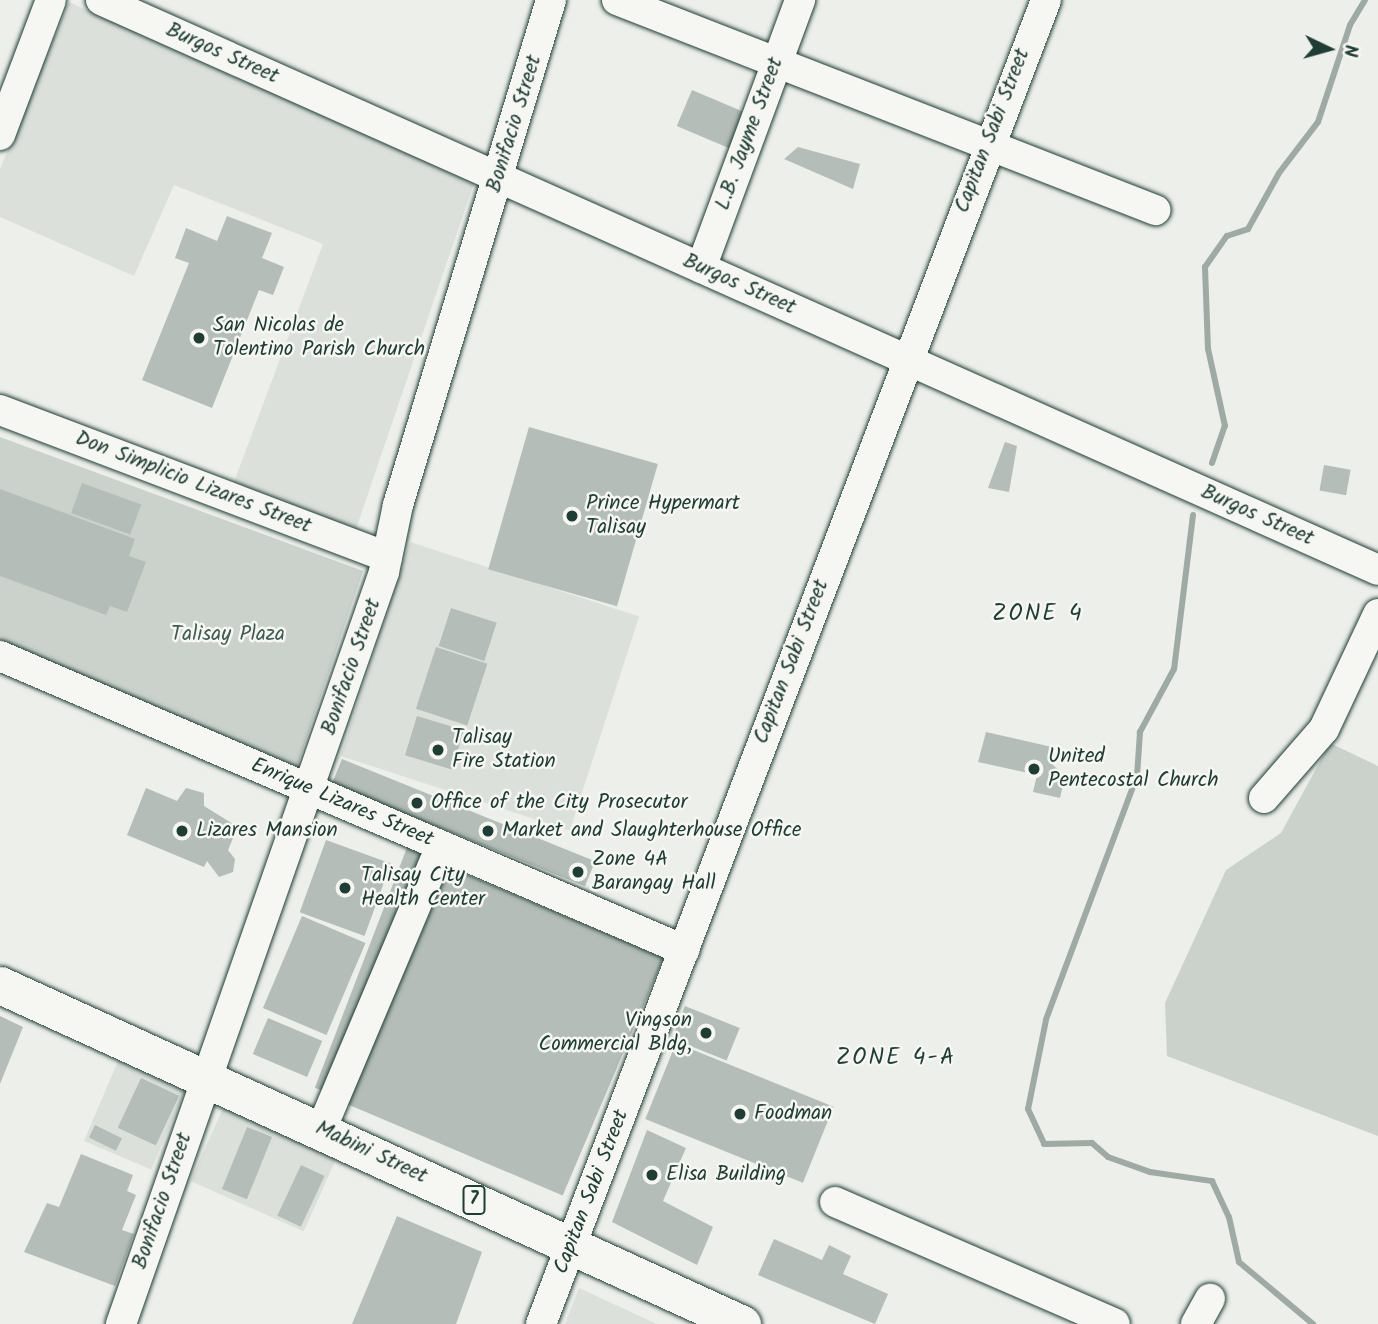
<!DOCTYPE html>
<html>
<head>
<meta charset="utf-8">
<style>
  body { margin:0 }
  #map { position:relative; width:1378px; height:1324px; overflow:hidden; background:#edefea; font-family:Kalam,sans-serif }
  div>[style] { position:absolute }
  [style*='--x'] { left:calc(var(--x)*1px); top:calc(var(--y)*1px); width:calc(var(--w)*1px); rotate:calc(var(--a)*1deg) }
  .built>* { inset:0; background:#dce0db; transform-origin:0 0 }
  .green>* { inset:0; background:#cbd2cc }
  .stream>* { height:6px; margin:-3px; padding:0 3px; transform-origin:3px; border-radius:3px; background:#9faaa4 }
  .building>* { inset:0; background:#b4bdb8; transform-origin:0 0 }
  .roads { filter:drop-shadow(0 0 2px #1f3d34) drop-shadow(0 0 2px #1f3d34) }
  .minor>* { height:30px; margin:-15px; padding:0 15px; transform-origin:15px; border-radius:15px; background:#f6f6f2 }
  .major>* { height:37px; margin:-18.5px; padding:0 18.5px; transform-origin:18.5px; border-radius:18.5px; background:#f6f6f2 }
  .dots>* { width:19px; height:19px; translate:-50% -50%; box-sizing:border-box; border:4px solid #f6f6f2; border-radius:50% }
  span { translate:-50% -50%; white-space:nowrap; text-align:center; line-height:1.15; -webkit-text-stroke:5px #f6f6f2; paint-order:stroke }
  .shield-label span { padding:2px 5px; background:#f6f6f2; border:2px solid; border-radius:5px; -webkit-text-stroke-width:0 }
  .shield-label { font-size:19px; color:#1f3d34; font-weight:700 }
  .street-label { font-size:21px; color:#1f3d34 }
  .poi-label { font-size:21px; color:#1f3d34 }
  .left { translate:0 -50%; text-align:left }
  .right { translate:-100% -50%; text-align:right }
  .park-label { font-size:21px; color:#415b52 }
  .neighbourhood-label { font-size:23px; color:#1f3d34; letter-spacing:2px }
  .north { position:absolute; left:1294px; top:14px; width:70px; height:70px; -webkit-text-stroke:5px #f6f6f2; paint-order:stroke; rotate:95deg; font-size:19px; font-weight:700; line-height:28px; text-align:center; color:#1f3d34 }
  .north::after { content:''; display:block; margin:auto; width:24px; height:32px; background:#1f3d34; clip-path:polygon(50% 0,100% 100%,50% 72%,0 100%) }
</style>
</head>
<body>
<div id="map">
  <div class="built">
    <i style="clip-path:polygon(69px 2px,474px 183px,354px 535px,231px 490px,323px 244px,174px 185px,134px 276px,0 217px,0 169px)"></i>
    <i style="left:410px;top:542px;width:241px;height:225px;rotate:18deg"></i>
    <i style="left:118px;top:1061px;width:73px;height:87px;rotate:23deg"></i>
    <i style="left:223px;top:1108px;width:124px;height:80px;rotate:24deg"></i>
    <i style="clip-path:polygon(579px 1288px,657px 1324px,565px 1324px)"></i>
  </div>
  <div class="green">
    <i style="clip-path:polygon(0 437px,363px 571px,293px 778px,0 653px)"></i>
    <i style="clip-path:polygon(1330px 743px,1378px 766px,1378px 1136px,1167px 1056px,1165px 1003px,1226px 870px,1281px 833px)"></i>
  </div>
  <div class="stream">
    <i style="--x:1212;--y:463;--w:39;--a:-71"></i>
    <i style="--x:1225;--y:426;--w:79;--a:-102.4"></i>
    <i style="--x:1208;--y:349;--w:82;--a:-92.1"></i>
    <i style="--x:1205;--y:267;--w:38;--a:-55"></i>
    <i style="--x:1227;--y:236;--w:22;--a:-18"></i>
    <i style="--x:1248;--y:229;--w:64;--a:-61"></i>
    <i style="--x:1279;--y:173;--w:64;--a:-52.6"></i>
    <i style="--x:1318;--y:122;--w:102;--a:-71.7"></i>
    <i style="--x:1350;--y:25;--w:29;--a:-59"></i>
    <i style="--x:1193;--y:515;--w:155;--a:97"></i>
    <i style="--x:1174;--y:669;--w:72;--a:118.4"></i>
    <i style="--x:1140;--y:732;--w:44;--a:93.9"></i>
    <i style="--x:1137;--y:776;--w:260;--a:110.5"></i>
    <i style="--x:1046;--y:1020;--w:91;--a:101.4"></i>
    <i style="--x:1028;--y:1109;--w:38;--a:65"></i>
    <i style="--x:1044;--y:1144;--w:48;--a:-1.2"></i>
    <i style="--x:1092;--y:1143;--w:21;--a:41"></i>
    <i style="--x:1108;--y:1157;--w:45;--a:19.7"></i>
    <i style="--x:1150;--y:1172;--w:63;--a:8.3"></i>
    <i style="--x:1212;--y:1181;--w:40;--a:65"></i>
    <i style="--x:1229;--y:1217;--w:46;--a:77.5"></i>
    <i style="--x:1239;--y:1262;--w:97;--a:40"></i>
  </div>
  <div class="building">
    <i style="left:692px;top:90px;width:66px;height:39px;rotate:23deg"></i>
    <i style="clip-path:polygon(798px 147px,860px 164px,853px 189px,784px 159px)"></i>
    <i style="clip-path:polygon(227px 216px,272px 233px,262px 258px,284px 267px,273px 295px,259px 290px,212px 408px,142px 380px,189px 263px,175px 258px,186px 228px,217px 241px)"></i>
    <i style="left:529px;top:427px;width:134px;height:148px;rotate:16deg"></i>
    <i style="clip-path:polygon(1005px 442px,1017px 446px,1009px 492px,988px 488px)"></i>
    <i style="left:1324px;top:465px;width:27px;height:26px;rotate:10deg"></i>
    <i style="left:82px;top:483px;width:63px;height:32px;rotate:20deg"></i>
    <i style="clip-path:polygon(0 489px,135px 539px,129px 556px,146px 562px,127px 612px,110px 606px,106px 615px,0 576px)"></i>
    <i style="left:451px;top:608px;width:48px;height:40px;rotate:18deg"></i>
    <i style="left:436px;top:647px;width:54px;height:65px;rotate:18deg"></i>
    <i style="left:417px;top:716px;width:49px;height:41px;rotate:17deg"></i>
    <i style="clip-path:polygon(986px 732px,1056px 748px,1053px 765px,1065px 776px,1060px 798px,1033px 792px,1037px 775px,978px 762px)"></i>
    <i style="left:342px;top:759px;width:273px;height:27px;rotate:22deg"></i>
    <i style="clip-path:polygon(146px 788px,177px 801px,186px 788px,204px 793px,204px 806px,238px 827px,228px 850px,235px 859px,233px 872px,219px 877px,207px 861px,204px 867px,127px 835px)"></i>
    <i style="left:326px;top:840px;width:69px;height:77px;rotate:20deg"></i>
    <i style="left:408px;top:845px;width:25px;height:260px;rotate:21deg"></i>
    <i style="left:449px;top:867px;width:233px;height:258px;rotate:23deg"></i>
    <i style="left:302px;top:916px;width:69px;height:100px;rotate:23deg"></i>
    <i style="left:685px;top:1006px;width:59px;height:35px;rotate:22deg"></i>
    <i style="clip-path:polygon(0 1016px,23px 1027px,0 1084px)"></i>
    <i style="left:268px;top:1018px;width:59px;height:39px;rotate:23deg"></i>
    <i style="left:676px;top:1043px;width:170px;height:82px;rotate:22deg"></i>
    <i style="left:141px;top:1078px;width:42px;height:55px;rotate:25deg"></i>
    <i style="left:95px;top:1125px;width:30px;height:14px;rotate:26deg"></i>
    <i style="left:247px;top:1127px;width:27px;height:67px;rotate:22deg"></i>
    <i style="clip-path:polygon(647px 1130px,686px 1148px,663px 1201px,713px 1227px,697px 1265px,612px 1222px)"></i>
    <i style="clip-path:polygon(81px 1154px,133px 1175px,127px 1191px,136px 1195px,122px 1230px,134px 1234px,115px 1286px,24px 1252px,47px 1203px,59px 1207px)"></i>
    <i style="left:301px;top:1165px;width:26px;height:56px;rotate:25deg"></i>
    <i style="clip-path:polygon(397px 1216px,482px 1252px,456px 1324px,352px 1324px)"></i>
    <i style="clip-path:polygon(774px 1239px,822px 1260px,829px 1245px,851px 1256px,843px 1274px,888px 1294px,875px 1324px,758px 1275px)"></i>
  </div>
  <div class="roads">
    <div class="minor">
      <i style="--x:101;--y:0;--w:1398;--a:24.05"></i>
      <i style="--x:617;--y:0;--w:578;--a:21.32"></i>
      <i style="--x:0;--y:135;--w:144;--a:-69.3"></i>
      <i style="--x:701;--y:268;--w:286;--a:-69.7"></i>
      <i style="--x:0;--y:410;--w:414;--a:20.8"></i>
      <i style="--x:0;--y:656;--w:745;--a:23.26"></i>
      <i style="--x:1264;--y:798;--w:91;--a:-49"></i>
      <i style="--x:1324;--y:729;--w:127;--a:-64.8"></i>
      <i style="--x:321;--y:1130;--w:308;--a:-67.1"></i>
      <i style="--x:835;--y:1202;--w:305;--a:23.5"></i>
      <i style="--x:121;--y:1324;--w:797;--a:-70.72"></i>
      <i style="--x:384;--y:572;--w:68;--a:-78.2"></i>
      <i style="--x:398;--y:505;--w:528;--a:-73.14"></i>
      <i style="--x:541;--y:1324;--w:1417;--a:-69.12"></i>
      <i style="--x:1196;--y:1324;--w:29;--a:-61"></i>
    </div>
    <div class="major">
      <i style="--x:0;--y:985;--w:816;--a:24.55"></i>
    </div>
  </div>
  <div class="dots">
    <i style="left:199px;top:338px;background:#1f3d34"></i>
    <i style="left:572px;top:516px;background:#1f3d34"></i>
    <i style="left:438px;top:750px;background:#1f3d34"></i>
    <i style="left:1034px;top:769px;background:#1f3d34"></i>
    <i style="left:417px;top:803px;background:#1f3d34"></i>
    <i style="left:182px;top:831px;background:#1f3d34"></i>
    <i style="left:488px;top:831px;background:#1f3d34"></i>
    <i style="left:578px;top:872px;background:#1f3d34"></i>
    <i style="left:345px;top:888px;background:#1f3d34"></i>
    <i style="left:706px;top:1033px;background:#1f3d34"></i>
    <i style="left:740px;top:1114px;background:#1f3d34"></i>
    <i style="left:652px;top:1175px;background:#1f3d34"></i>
  </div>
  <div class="shield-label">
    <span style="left:474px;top:1200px">7</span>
  </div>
  <div class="street-label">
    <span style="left:222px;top:54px;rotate:24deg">Burgos Street</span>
    <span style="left:515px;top:124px;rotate:-73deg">Bonifacio Street</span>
    <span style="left:993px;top:131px;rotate:-69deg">Capitan Sabi Street</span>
    <span style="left:750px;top:134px;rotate:-70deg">L.B. Jayme Street</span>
    <span style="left:739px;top:285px;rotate:24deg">Burgos Street</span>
    <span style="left:193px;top:483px;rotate:21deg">Don Simplicio Lizares Street</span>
    <span style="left:1257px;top:516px;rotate:24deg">Burgos Street</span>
    <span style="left:792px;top:662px;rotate:-69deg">Capitan Sabi Street</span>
    <span style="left:352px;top:667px;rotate:-71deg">Bonifacio Street</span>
    <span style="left:342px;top:803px;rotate:23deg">Enrique Lizares Street</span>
    <span style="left:371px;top:1153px;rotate:25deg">Mabini Street</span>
    <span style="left:592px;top:1192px;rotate:-69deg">Capitan Sabi Street</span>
    <span style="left:163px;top:1201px;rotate:-71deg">Bonifacio Street</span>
  </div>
  <div class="poi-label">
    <span class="left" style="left:213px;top:338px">San Nicolas de<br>Tolentino Parish Church</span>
    <span class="left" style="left:586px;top:516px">Prince Hypermart<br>Talisay</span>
    <span class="left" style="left:452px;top:750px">Talisay<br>Fire Station</span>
    <span class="left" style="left:1048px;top:769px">United<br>Pentecostal Church</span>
    <span class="left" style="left:431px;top:803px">Office of the City Prosecutor</span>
    <span class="left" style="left:196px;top:831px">Lizares Mansion</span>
    <span class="left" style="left:502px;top:831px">Market and Slaughterhouse Office</span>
    <span class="left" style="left:592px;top:872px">Zone 4A<br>Barangay Hall</span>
    <span class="left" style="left:361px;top:888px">Talisay City<br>Health Center</span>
    <span class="right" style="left:692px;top:1033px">Vingson<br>Commercial Bldg,</span>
    <span class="left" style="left:754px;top:1114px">Foodman</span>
    <span class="left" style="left:666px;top:1175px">Elisa Building</span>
  </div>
  <div class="park-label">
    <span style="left:228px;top:635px">Talisay Plaza</span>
  </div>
  <div class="neighbourhood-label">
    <span style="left:1038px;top:614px">ZONE 4</span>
    <span style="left:896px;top:1058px">ZONE 4-A</span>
  </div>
  <div class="north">N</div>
</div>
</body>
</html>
